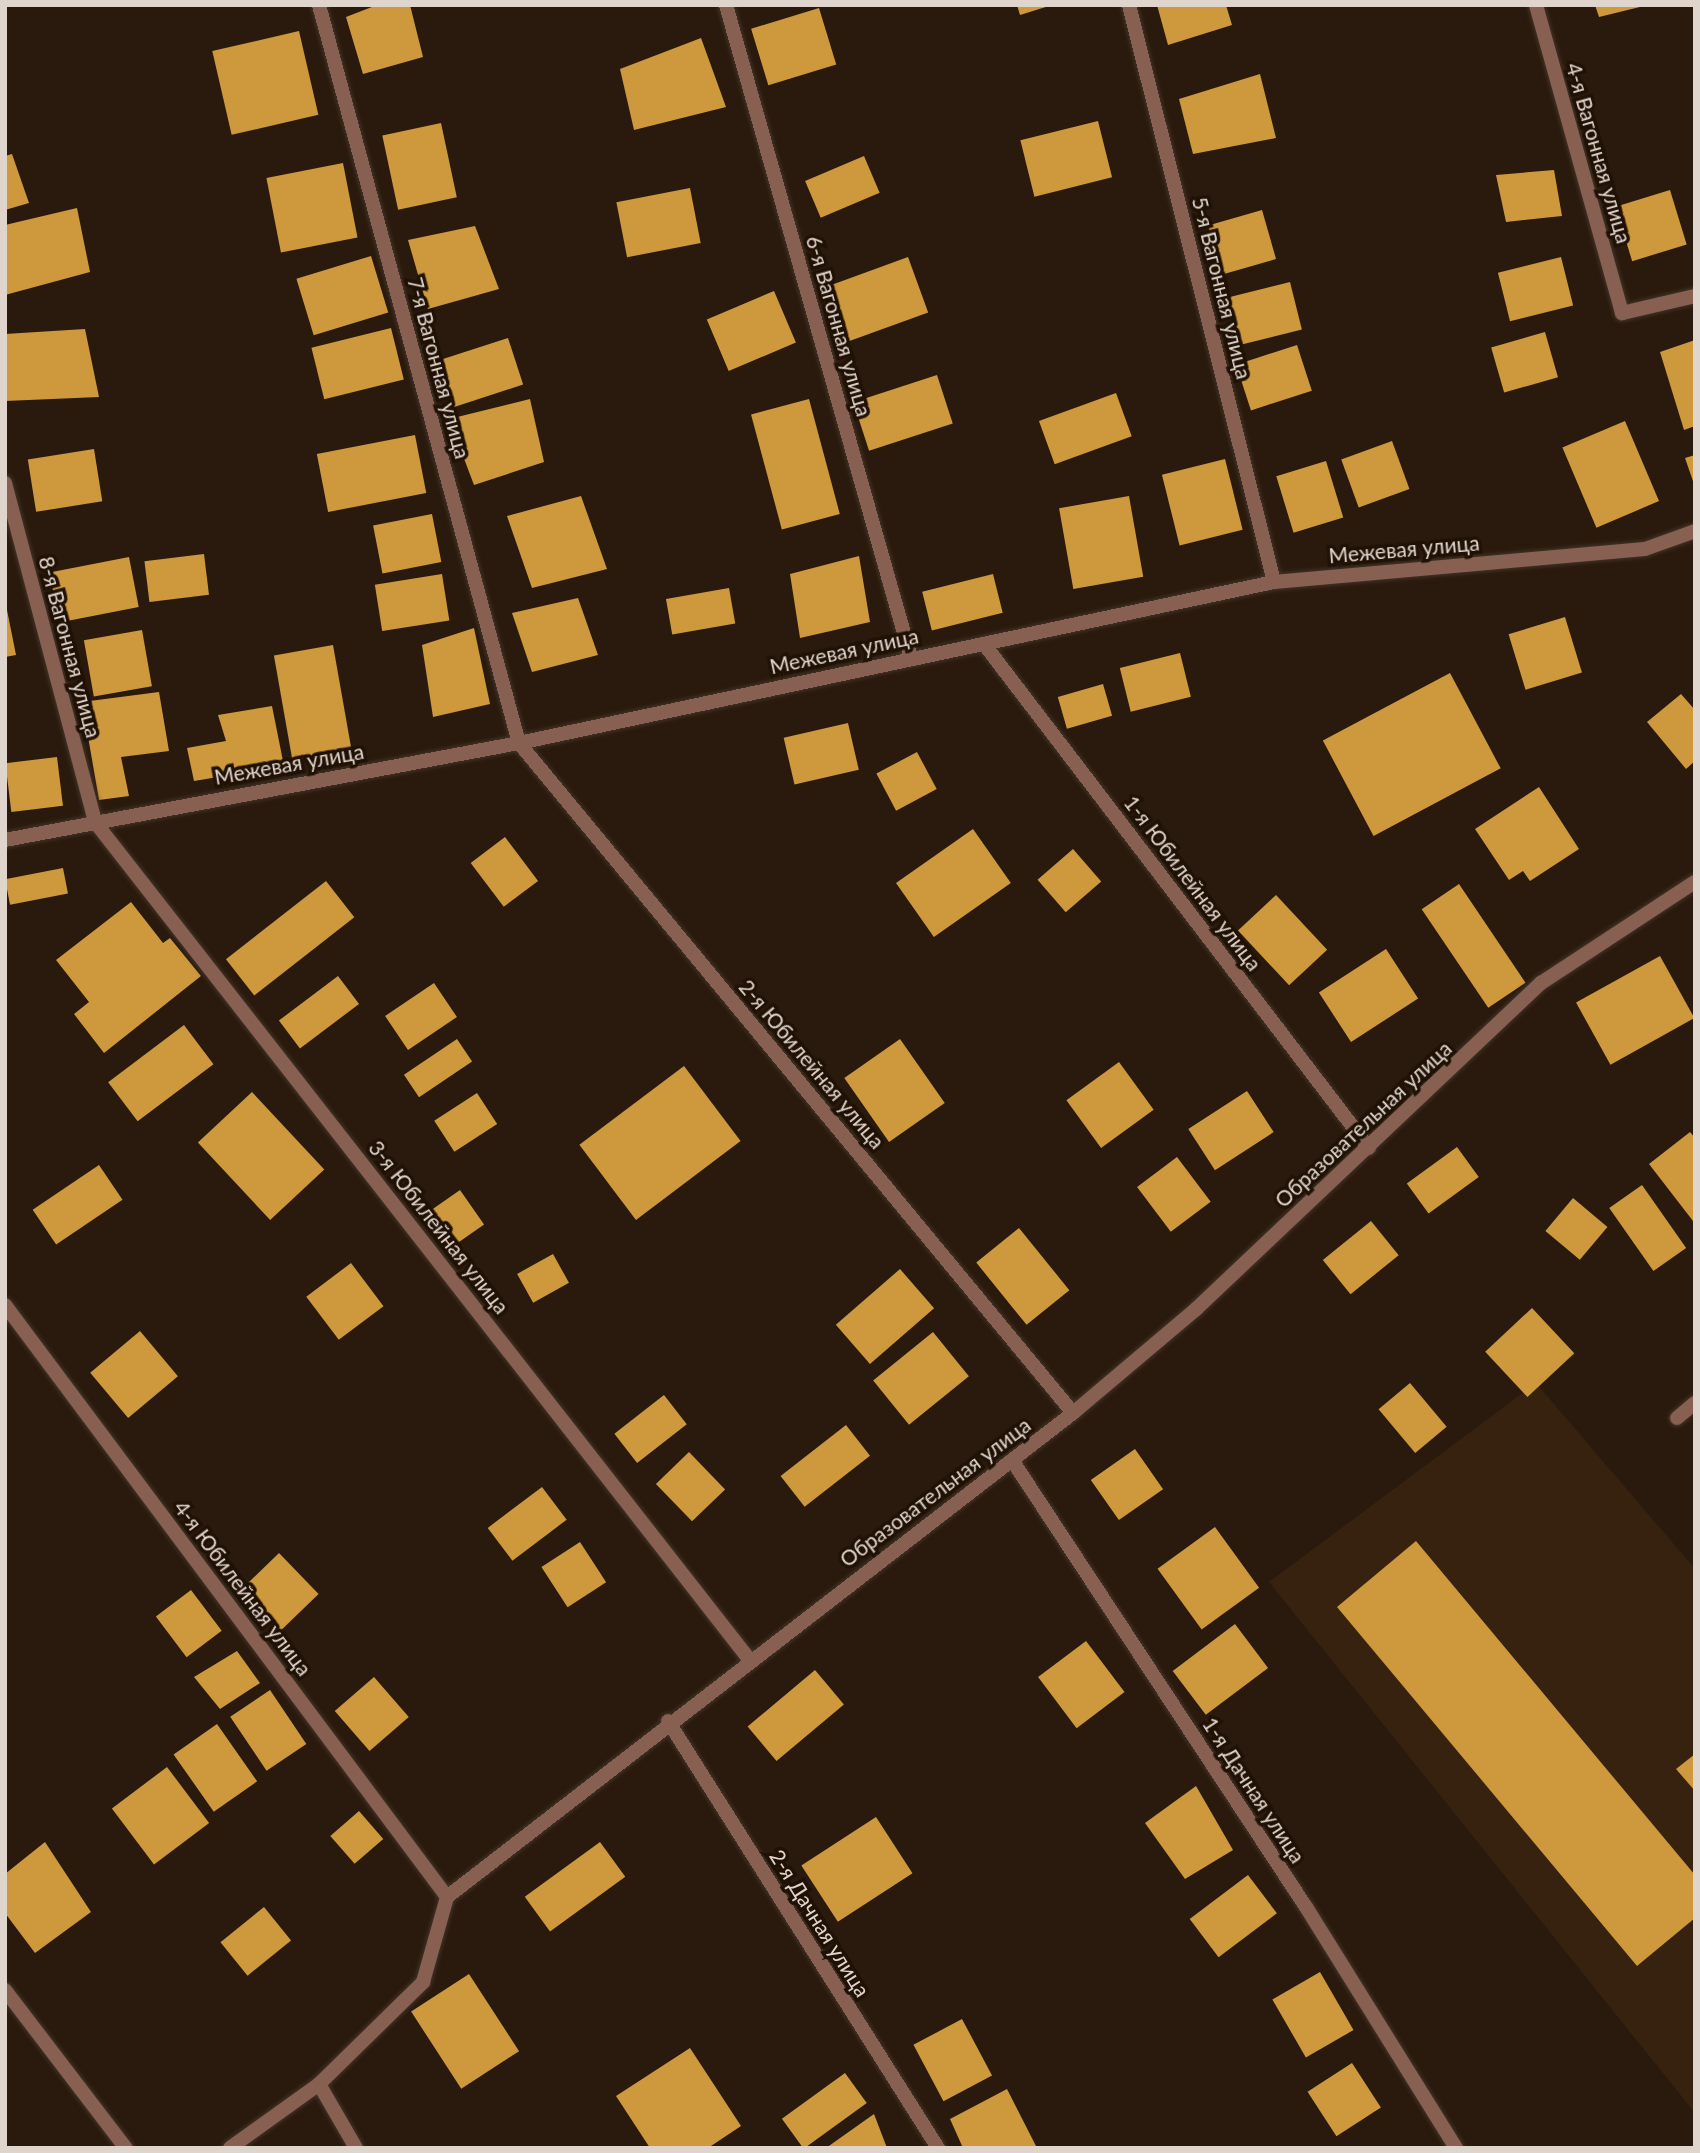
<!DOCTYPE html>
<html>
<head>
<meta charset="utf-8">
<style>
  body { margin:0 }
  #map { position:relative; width:1700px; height:2153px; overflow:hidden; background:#2a1a0d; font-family:Lato,sans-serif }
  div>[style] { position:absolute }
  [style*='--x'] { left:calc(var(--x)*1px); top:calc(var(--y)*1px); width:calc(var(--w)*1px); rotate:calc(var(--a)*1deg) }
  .built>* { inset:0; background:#372210 }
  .building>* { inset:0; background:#ce993c; transform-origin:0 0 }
  .roads { filter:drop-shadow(0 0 2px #433428) drop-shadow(0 0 2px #433428) }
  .street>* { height:14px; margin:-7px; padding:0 7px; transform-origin:7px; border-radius:7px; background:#876051 }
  span { translate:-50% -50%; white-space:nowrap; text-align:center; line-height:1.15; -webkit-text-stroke:7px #201105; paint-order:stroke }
  .street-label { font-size:21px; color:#e0d5cc }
  .frame { position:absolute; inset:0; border:7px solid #e0d5cc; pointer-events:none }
</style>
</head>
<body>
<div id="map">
  <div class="built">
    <i style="clip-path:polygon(1536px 1383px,1695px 1569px,1695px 2113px,1269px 1582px)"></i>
  </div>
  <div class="building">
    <i style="clip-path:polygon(377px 5px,410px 5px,423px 57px,363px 74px,346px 17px)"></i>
    <i style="clip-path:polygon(1017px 5px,1049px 5px,1049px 6px,1020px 15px)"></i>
    <i style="clip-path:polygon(1157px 5px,1226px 5px,1232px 25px,1168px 45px)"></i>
    <i style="clip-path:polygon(1595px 5px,1644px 5px,1644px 6px,1599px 17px)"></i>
    <i style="left:819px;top:8px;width:59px;height:71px;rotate:73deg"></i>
    <i style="left:299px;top:31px;width:86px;height:89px;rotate:77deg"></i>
    <i style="clip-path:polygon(701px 38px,726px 107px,634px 130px,620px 69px)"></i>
    <i style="clip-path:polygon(1260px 74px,1276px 138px,1193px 154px,1179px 99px)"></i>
    <i style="left:1098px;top:121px;width:58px;height:80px;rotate:76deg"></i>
    <i style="left:441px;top:123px;width:76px;height:60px;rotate:78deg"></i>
    <i style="clip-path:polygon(12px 154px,29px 203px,5px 210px,5px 156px)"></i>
    <i style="left:864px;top:156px;width:40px;height:64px;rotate:67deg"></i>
    <i style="left:343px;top:163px;width:76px;height:78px;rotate:79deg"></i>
    <i style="clip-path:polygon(1554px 170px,1562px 216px,1506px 222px,1496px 175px)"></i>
    <i style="left:690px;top:188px;width:56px;height:75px;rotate:79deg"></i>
    <i style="left:1670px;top:190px;width:57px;height:57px;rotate:73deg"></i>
    <i style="clip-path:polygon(77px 208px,90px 272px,5px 295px,5px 225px)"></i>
    <i style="left:1262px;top:210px;width:51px;height:56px;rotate:74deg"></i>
    <i style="clip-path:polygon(475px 226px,499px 289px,428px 309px,408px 240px)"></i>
    <i style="left:371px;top:256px;width:59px;height:78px;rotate:73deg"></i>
    <i style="left:908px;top:257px;width:59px;height:94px;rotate:70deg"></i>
    <i style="left:1561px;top:257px;width:50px;height:65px;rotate:76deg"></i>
    <i style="left:1290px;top:282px;width:49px;height:64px;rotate:76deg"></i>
    <i style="left:774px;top:291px;width:56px;height:73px;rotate:67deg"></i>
    <i style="left:391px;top:328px;width:53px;height:82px;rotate:76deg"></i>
    <i style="clip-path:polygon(85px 329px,99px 397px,5px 401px,5px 334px)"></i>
    <i style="left:1545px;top:332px;width:47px;height:56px;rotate:74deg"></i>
    <i style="left:508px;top:338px;width:49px;height:74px;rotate:72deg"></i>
    <i style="clip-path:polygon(1695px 340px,1695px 426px,1684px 430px,1660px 352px)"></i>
    <i style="left:1297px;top:345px;width:48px;height:64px;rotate:72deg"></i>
    <i style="left:937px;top:375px;width:51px;height:88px;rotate:72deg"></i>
    <i style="left:1116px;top:393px;width:46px;height:82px;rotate:70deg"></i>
    <i style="clip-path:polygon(530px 399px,544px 462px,474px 485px,449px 419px)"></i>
    <i style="left:809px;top:399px;width:119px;height:60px;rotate:75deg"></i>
    <i style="left:1625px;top:421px;width:87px;height:68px;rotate:67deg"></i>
    <i style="left:415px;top:435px;width:59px;height:100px;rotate:79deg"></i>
    <i style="left:1392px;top:441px;width:51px;height:54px;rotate:70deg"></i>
    <i style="left:94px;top:449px;width:53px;height:67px;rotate:81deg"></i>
    <i style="clip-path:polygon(1695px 455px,1695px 484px,1694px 484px,1685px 458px)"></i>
    <i style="left:1225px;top:459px;width:73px;height:65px;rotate:76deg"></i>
    <i style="left:1326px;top:461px;width:59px;height:52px;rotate:73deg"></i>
    <i style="clip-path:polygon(581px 496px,607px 569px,532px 588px,507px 516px)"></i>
    <i style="left:1129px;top:496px;width:82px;height:71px;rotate:80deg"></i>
    <i style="left:432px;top:514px;width:49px;height:60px;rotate:79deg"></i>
    <i style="left:204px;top:554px;width:41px;height:60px;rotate:83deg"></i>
    <i style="clip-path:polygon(859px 556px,870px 622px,800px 638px,790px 574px)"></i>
    <i style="left:129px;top:557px;width:51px;height:81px;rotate:79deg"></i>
    <i style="left:442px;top:574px;width:47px;height:68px;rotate:81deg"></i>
    <i style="left:993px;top:574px;width:40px;height:73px;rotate:76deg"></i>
    <i style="left:729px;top:588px;width:36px;height:64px;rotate:80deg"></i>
    <i style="clip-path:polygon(578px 598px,598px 655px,532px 672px,512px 613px)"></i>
    <i style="clip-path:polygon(5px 600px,16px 655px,5px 657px)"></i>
    <i style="left:1565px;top:617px;width:58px;height:59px;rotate:73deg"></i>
    <i style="clip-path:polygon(474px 628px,490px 704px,433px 717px,422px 645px)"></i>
    <i style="left:142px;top:630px;width:57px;height:59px;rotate:80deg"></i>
    <i style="left:333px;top:645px;width:107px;height:60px;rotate:80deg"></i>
    <i style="left:1180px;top:653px;width:45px;height:62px;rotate:76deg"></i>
    <i style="left:1450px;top:673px;width:108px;height:144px;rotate:62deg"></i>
    <i style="left:1103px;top:684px;width:33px;height:47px;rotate:74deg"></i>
    <i style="clip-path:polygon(159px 692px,169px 751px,121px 757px,129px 796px,99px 800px,82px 702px)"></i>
    <i style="clip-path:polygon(1681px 694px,1695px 710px,1695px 761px,1686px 769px,1647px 722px)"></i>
    <i style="clip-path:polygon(272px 706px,284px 766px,194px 781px,187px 748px,226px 741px,218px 715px)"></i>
    <i style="left:848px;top:723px;width:48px;height:66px;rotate:77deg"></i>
    <i style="left:917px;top:752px;width:42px;height:46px;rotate:62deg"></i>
    <i style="left:57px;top:757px;width:49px;height:52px;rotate:83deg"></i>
    <i style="clip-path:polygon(1539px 787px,1579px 849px,1530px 881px,1523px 871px,1509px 880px,1475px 829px)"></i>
    <i style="left:973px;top:829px;width:66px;height:94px;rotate:55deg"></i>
    <i style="left:505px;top:837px;width:55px;height:43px;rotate:53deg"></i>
    <i style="left:1073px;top:849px;width:43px;height:47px;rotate:49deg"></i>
    <i style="left:63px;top:868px;width:26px;height:59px;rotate:79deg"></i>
    <i style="left:326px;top:881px;width:46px;height:127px;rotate:52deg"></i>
    <i style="left:1459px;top:884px;width:119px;height:45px;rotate:56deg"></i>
    <i style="left:1276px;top:895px;width:75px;height:52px;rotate:47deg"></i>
    <i style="clip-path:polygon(131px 902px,163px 943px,170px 938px,201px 976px,104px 1053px,74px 1014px,89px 1002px,56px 960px)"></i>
    <i style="left:1386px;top:949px;width:59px;height:80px;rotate:57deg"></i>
    <i style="left:1660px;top:956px;width:71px;height:96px;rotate:61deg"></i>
    <i style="left:338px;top:976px;width:35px;height:74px;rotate:53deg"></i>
    <i style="left:434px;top:983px;width:41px;height:59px;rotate:56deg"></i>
    <i style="left:184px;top:1025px;width:49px;height:95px;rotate:53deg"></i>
    <i style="left:457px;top:1039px;width:27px;height:64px;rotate:56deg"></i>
    <i style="left:900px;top:1039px;width:78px;height:68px;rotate:55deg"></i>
    <i style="left:1119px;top:1062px;width:59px;height:65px;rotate:54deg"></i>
    <i style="left:684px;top:1066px;width:94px;height:131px;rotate:53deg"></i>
    <i style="left:1247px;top:1091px;width:49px;height:70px;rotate:57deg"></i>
    <i style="left:252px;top:1092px;width:106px;height:74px;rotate:47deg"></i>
    <i style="left:477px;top:1093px;width:37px;height:51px;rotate:57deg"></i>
    <i style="clip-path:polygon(1690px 1132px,1695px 1138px,1693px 1221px,1649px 1164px)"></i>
    <i style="left:1457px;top:1147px;width:37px;height:62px;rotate:54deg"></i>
    <i style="left:1177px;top:1157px;width:56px;height:50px;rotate:53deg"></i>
    <i style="left:99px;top:1165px;width:42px;height:80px;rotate:56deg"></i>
    <i style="left:1642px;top:1185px;width:77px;height:40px;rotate:55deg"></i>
    <i style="left:460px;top:1190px;width:42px;height:42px;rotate:55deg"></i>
    <i style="left:1573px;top:1198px;width:45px;height:43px;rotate:40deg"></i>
    <i style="left:1371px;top:1221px;width:44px;height:62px;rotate:51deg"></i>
    <i style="left:1019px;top:1228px;width:80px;height:55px;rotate:51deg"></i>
    <i style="left:553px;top:1254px;width:33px;height:41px;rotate:61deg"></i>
    <i style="left:351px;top:1263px;width:54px;height:56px;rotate:53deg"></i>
    <i style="left:900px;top:1269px;width:52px;height:85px;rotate:49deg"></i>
    <i style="left:1532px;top:1308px;width:62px;height:64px;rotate:47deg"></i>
    <i style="left:140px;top:1331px;width:59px;height:65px;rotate:50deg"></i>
    <i style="left:933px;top:1332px;width:57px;height:77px;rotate:51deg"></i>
    <i style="left:1410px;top:1383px;width:57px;height:41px;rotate:50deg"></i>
    <i style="left:664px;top:1395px;width:37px;height:63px;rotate:52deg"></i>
    <i style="left:846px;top:1425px;width:39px;height:83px;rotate:52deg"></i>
    <i style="left:1135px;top:1449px;width:49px;height:54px;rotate:55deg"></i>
    <i style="left:689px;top:1452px;width:52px;height:46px;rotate:46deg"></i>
    <i style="left:542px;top:1487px;width:41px;height:68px;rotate:53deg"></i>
    <i style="left:1215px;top:1527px;width:75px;height:71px;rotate:54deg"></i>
    <i style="clip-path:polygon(1416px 1541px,1695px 1875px,1695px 1918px,1637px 1966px,1337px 1607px)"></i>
    <i style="left:580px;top:1542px;width:48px;height:46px;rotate:57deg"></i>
    <i style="left:279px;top:1553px;width:57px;height:54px;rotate:46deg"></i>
    <i style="left:191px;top:1590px;width:51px;height:44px;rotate:53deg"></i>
    <i style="left:1235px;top:1624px;width:55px;height:78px;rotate:53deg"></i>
    <i style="left:1086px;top:1641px;width:64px;height:60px;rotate:53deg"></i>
    <i style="clip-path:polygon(237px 1651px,260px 1683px,220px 1709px,194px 1677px)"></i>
    <i style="left:815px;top:1670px;width:45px;height:88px;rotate:50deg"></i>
    <i style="left:374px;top:1677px;width:53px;height:52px;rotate:49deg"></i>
    <i style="left:270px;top:1690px;width:65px;height:48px;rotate:56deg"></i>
    <i style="left:217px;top:1724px;width:70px;height:53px;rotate:55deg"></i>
    <i style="clip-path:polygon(1695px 1754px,1695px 1791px,1676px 1769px)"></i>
    <i style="left:167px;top:1767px;width:70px;height:69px;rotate:53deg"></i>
    <i style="clip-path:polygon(1196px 1786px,1233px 1850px,1185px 1879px,1145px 1823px)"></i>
    <i style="left:359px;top:1811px;width:37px;height:38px;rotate:49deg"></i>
    <i style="left:876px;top:1817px;width:67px;height:89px;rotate:57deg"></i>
    <i style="clip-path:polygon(45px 1842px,91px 1912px,35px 1953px,5px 1913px,5px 1874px)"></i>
    <i style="left:600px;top:1842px;width:43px;height:93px;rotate:54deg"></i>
    <i style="left:1248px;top:1875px;width:48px;height:73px;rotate:53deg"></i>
    <i style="left:264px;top:1907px;width:43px;height:56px;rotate:51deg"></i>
    <i style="left:1320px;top:1972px;width:67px;height:55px;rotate:60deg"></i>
    <i style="left:469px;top:1974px;width:92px;height:69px;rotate:57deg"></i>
    <i style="left:962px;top:2019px;width:64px;height:55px;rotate:62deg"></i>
    <i style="clip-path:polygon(690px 2048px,741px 2126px,708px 2148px,650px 2148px,616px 2096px)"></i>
    <i style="left:1352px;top:2063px;width:53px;height:53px;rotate:57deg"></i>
    <i style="left:845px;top:2073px;width:37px;height:78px;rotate:54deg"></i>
    <i style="clip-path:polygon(1007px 2089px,1037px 2148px,963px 2148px,950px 2119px)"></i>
    <i style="clip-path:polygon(874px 2114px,887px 2148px,826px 2148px)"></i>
  </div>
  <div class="roads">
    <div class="street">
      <i style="--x:319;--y:5;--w:765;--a:74.84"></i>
      <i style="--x:519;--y:743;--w:869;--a:50.41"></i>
      <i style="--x:726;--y:5;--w:679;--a:74.18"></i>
      <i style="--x:1129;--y:5;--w:595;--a:75.89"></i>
      <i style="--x:1536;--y:5;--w:320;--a:74.4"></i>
      <i style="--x:1622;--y:313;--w:75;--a:-13.1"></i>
      <i style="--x:5;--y:483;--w:351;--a:75.1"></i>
      <i style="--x:95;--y:822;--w:1062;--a:52"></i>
      <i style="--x:984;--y:644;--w:634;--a:52.62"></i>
      <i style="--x:5;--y:840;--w:523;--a:-10.69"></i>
      <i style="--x:519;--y:743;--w:772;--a:-12.04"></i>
      <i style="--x:1274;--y:582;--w:372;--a:-5.1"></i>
      <i style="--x:1645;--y:549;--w:53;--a:-19.8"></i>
      <i style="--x:5;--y:1305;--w:739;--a:53.25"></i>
      <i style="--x:1677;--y:1418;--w:23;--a:-40"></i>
      <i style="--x:1012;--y:1460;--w:535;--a:56.67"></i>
      <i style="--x:1306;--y:1907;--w:284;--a:58.1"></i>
      <i style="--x:668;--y:1721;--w:505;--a:57.69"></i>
      <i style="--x:5;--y:1990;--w:199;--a:52.6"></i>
      <i style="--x:319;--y:2084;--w:74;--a:60"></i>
      <i style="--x:230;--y:2148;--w:110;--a:-35.7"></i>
      <i style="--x:319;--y:2084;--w:146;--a:-44.4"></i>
      <i style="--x:423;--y:1982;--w:88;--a:-74.2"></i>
      <i style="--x:447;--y:1897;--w:791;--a:-37.71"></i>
      <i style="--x:1073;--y:1413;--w:161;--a:-40.2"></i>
      <i style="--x:1196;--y:1309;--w:475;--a:-43.4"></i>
      <i style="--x:1541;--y:983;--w:184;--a:-33.3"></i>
    </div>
  </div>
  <div class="street-label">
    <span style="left:1599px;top:153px;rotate:74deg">4-я Вагонная улица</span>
    <span style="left:1222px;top:288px;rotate:76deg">5-я Вагонная улица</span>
    <span style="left:839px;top:326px;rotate:74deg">6-я Вагонная улица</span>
    <span style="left:439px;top:368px;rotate:75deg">7-я Вагонная улица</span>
    <span style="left:1404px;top:549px;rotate:-5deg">Межевая улица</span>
    <span style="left:70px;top:647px;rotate:75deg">8-я Вагонная улица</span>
    <span style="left:844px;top:651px;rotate:-12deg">Межевая улица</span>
    <span style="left:289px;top:764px;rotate:-10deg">Межевая улица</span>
    <span style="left:1193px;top:883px;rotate:53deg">1-я Юбилейная улица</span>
    <span style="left:812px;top:1064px;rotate:50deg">2-я Юбилейная улица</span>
    <span style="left:1363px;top:1124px;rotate:-43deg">Образовательная улица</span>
    <span style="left:439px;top:1227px;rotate:52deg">3-я Юбилейная улица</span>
    <span style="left:935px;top:1492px;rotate:-37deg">Образовательная улица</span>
    <span style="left:243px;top:1588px;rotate:53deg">4-я Юбилейная улица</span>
    <span style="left:1254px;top:1790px;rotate:57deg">1-я Дачная улица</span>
    <span style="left:820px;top:1923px;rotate:58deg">2-я Дачная улица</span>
  </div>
  <div class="frame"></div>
</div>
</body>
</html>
